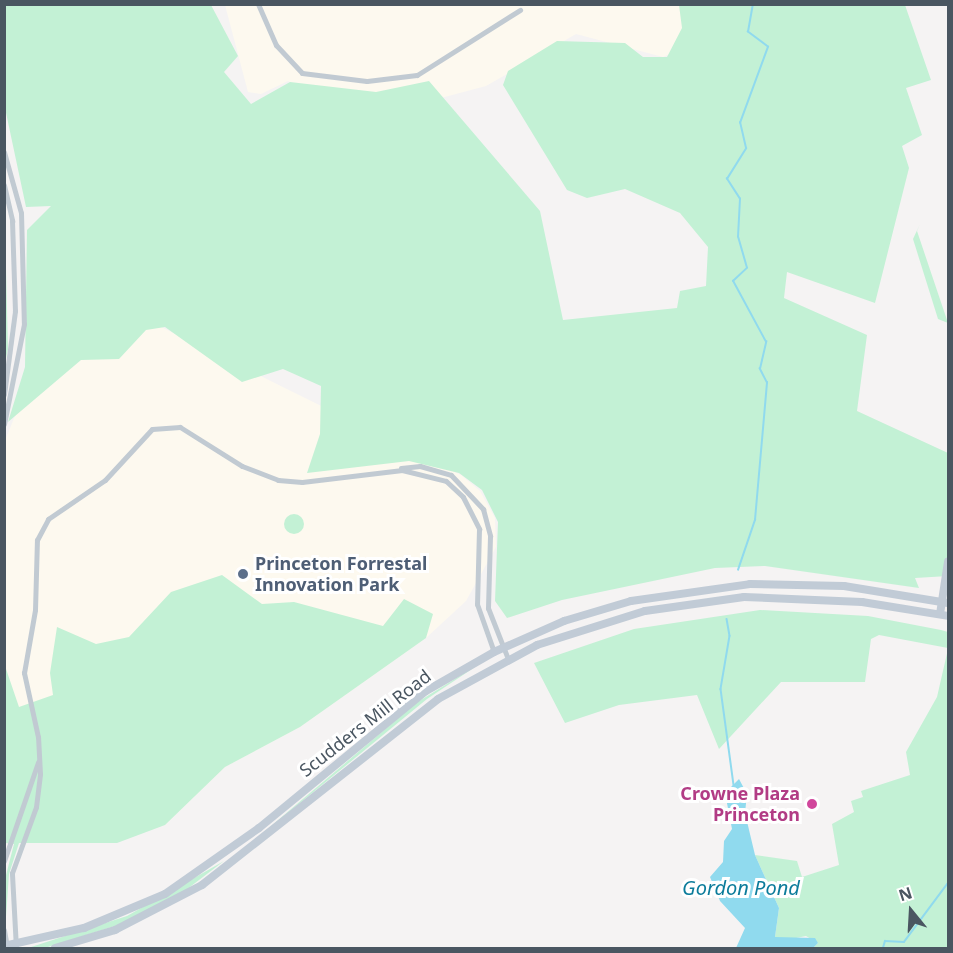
<!DOCTYPE html>
<html>
<head>
<meta charset="utf-8">
<style>
  body { margin:0 }
  #map { position:relative; width:953px; height:953px; overflow:hidden; background:#f5f3f3; font-family:"Noto Sans",sans-serif }
  div>[style] { position:absolute }
  [style*='--x'] { left:calc(var(--x)*1px); top:calc(var(--y)*1px); width:calc(var(--w)*1px); rotate:calc(var(--a)*1deg) }
  .commercial>* { inset:0; background:#fdf9ef }
  .green>* { inset:0; background:#c3f1d5 }
  .round { border-radius:50% }
  .water>* { inset:0; background:#90daee }
  .stream>* { height:1.5px; margin:-0.75px; padding:0 0.75px; transform-origin:0.75px; border-radius:0.75px; background:#90daee }
  .street>* { height:5px; margin:-2.5px; padding:0 2.5px; transform-origin:2.5px; border-radius:2.5px; background:#c1cad2 }
  .secondary>* { height:8px; margin:-4px; padding:0 4px; transform-origin:4px; border-radius:4px; background:#c1cbd6 }
  .dots>* { width:16px; height:16px; translate:-50% -50%; box-sizing:border-box; border:3px solid #fff; border-radius:50% }
  span { translate:-50% -50%; white-space:nowrap; text-align:center; line-height:1.15; -webkit-text-stroke:6px #fff; paint-order:stroke }
  .service-label { font-size:18px; color:#4e5e75; font-weight:700 }
  .left { translate:0 -50%; text-align:left }
  .street-label { font-size:18px; color:#4a5661 }
  .hotel-label { font-size:18px; color:#b23c85; font-weight:700 }
  .right { translate:-100% -50%; text-align:right }
  .water-label { font-size:20px; color:#0c7c9b; font-style:italic }
  .frame { position:absolute; inset:0; border:6px solid #4a5661; pointer-events:none }
  .north { position:absolute; left:881px; top:881px; width:60px; height:60px; -webkit-text-stroke:4px #fff; paint-order:stroke; rotate:342deg; font-size:16px; font-weight:700; line-height:24px; text-align:center; color:#4a5661 }
  .north::after { content:''; display:block; margin:auto; width:21px; height:27px; background:#4a5661; clip-path:polygon(50% 0,100% 100%,50% 72%,0 100%) }
</style>
</head>
<body>
<div id="map">
  <div class="commercial">
    <i style="clip-path:polygon(680px 4px,692px 25px,672px 53px,663px 57px,576px 34px,486px 86px,441px 98px,300px 87px,288px 81px,261px 94px,248px 92px,225px 5px)"></i>
    <i style="clip-path:polygon(145px 319px,461px 475px,480px 491px,495px 518px,496px 547px,466px 601px,426px 638px,300px 727px,225px 767px,165px 825px,5px 843px,4px 443px,29px 381px)"></i>
  </div>
  <div class="green">
    <i style="clip-path:polygon(4px 5px,211px 5px,238px 56px,224px 72px,251px 104px,290px 82px,376px 92px,429px 81px,540px 211px,563px 320px,677px 308px,680px 291px,706px 286px,708px 247px,680px 213px,625px 189px,587px 198px,567px 190px,503px 85px,508px 71px,557px 41px,625px 43px,643px 57px,667px 57px,682px 28px,679px 5px,905px 5px,931px 80px,906px 88px,922px 135px,902px 146px,909px 168px,875px 303px,787px 272px,784px 298px,867px 335px,857px 411px,948px 453px,948px 576px,915px 578px,919px 588px,765px 566px,715px 568px,562px 600px,507px 618px,495px 601px,498px 522px,482px 490px,459px 473px,409px 461px,307px 473px,320px 434px,321px 386px,283px 369px,242px 382px,165px 327px,146px 330px,119px 359px,81px 360px,8px 422px,25px 367px,27px 230px,51px 206px,26px 207px,5px 108px)"></i>
    <i style="clip-path:polygon(920px 224px,917px 231px,948px 323px,938px 319px,913px 239px)"></i>
    <i style="clip-path:polygon(5px 227px,8px 349px,5px 363px)"></i>
    <i class="round" style="left:284px;top:514px;width:20px;height:20px"></i>
    <i style="clip-path:polygon(222px 575px,262px 604px,294px 602px,383px 626px,404px 599px,433px 614px,426px 638px,300px 727px,225px 767px,165px 825px,117px 843px,19px 843px,9px 874px,6px 917px,5px 879px,14px 844px,5px 843px,4px 663px,19px 707px,53px 695px,50px 673px,57px 627px,96px 644px,129px 637px,171px 592px)"></i>
    <i style="clip-path:polygon(760px 610px,868px 616px,941px 630px,948px 632px,948px 648px,879px 635px,871px 639px,865px 682px,781px 682px,719px 749px,697px 695px,619px 705px,565px 723px,534px 663px,634px 629px)"></i>
    <i style="clip-path:polygon(948px 649px,948px 948px,813px 948px,818px 943px,806px 936px,781px 941px,775px 937px,779px 908px,755px 855px,797px 861px,802px 877px,839px 865px,832px 824px,854px 812px,851px 801px,863px 797px,861px 791px,910px 775px,906px 752px,937px 697px)"></i>
    <i style="clip-path:polygon(484px 661px,427px 699px,244px 849px,416px 703px)"></i>
    <i style="clip-path:polygon(224px 861px,178px 896px,121px 924px,48px 947px,28px 948px,127px 916px)"></i>
  </div>
  <div class="water">
    <i style="clip-path:polygon(739px 779px,747px 794px,745px 813px,755px 855px,779px 908px,775px 937px,815px 938px,818px 943px,813px 948px,736px 948px,745px 928px,720px 901px,710px 877px,723px 862px,724px 841px,732px 829px,725px 793px)"></i>
  </div>
  <div class="stream">
    <i style="--x:738;--y:570;--w:53;--a:-71.2"></i>
    <i style="--x:755;--y:520;--w:138;--a:-85"></i>
    <i style="--x:767;--y:383;--w:16;--a:-117"></i>
    <i style="--x:760;--y:369;--w:28;--a:-77"></i>
    <i style="--x:766;--y:342;--w:69;--a:-118.4"></i>
    <i style="--x:733;--y:281;--w:19;--a:-43"></i>
    <i style="--x:747;--y:268;--w:32;--a:-106"></i>
    <i style="--x:738;--y:237;--w:38;--a:-87"></i>
    <i style="--x:740;--y:199;--w:24;--a:-123"></i>
    <i style="--x:727;--y:179;--w:36;--a:-58"></i>
    <i style="--x:746;--y:148;--w:26;--a:-103"></i>
    <i style="--x:740;--y:123;--w:81;--a:-69.8"></i>
    <i style="--x:768;--y:47;--w:25;--a:-143"></i>
    <i style="--x:748;--y:32;--w:28;--a:-80"></i>
    <i style="--x:727;--y:619;--w:17;--a:80"></i>
    <i style="--x:730;--y:636;--w:54;--a:99.6"></i>
    <i style="--x:721;--y:689;--w:97;--a:82.3"></i>
    <i style="--x:883;--y:948;--w:7;--a:-74"></i>
    <i style="--x:885;--y:941;--w:19;--a:3"></i>
    <i style="--x:904;--y:942;--w:74;--a:-53.3"></i>
  </div>
  <div class="street">
    <i style="--x:258;--y:4;--w:45;--a:66.3"></i>
    <i style="--x:276;--y:45;--w:38;--a:47"></i>
    <i style="--x:302;--y:73;--w:65;--a:7"></i>
    <i style="--x:367;--y:81;--w:50;--a:-6.8"></i>
    <i style="--x:417;--y:75;--w:122;--a:-32.3"></i>
    <i style="--x:4;--y:152;--w:63;--a:74.4"></i>
    <i style="--x:21;--y:213;--w:111;--a:88.5"></i>
    <i style="--x:24;--y:324;--w:102;--a:101.3"></i>
    <i style="--x:4;--y:185;--w:37;--a:77"></i>
    <i style="--x:12;--y:221;--w:90;--a:88.1"></i>
    <i style="--x:15;--y:311;--w:84;--a:97.5"></i>
    <i style="--x:401;--y:468;--w:19;--a:-6"></i>
    <i style="--x:420;--y:466;--w:32;--a:16"></i>
    <i style="--x:451;--y:475;--w:47;--a:46.7"></i>
    <i style="--x:483;--y:509;--w:28;--a:75"></i>
    <i style="--x:490;--y:536;--w:72;--a:91.6"></i>
    <i style="--x:488;--y:608;--w:55;--a:68.6"></i>
    <i style="--x:4;--y:861;--w:105;--a:-71"></i>
    <i style="--x:4;--y:930;--w:17;--a:80"></i>
    <i style="--x:16;--y:948;--w:75;--a:-93.1"></i>
    <i style="--x:12;--y:873;--w:70;--a:-70"></i>
    <i style="--x:36;--y:807;--w:33;--a:-83"></i>
    <i style="--x:40;--y:774;--w:37;--a:-93"></i>
    <i style="--x:38;--y:737;--w:66;--a:-102.3"></i>
    <i style="--x:24;--y:673;--w:64;--a:-80.1"></i>
    <i style="--x:35;--y:610;--w:70;--a:-88.4"></i>
    <i style="--x:37;--y:540;--w:24;--a:-62"></i>
    <i style="--x:48;--y:519;--w:69;--a:-34.4"></i>
    <i style="--x:105;--y:480;--w:69;--a:-47.3"></i>
    <i style="--x:152;--y:429;--w:28;--a:-4"></i>
    <i style="--x:180;--y:427;--w:73;--a:32.2"></i>
    <i style="--x:242;--y:466;--w:39;--a:21"></i>
    <i style="--x:278;--y:480;--w:24;--a:5"></i>
    <i style="--x:302;--y:482;--w:101;--a:-6.8"></i>
    <i style="--x:402;--y:470;--w:45;--a:14"></i>
    <i style="--x:446;--y:481;--w:23;--a:43"></i>
    <i style="--x:463;--y:497;--w:36;--a:63"></i>
    <i style="--x:479;--y:529;--w:75;--a:91.5"></i>
    <i style="--x:477;--y:604;--w:51;--a:70.5"></i>
  </div>
  <div class="secondary">
    <i style="--x:940;--y:614;--w:53;--a:-81.3"></i>
    <i style="--x:4;--y:946;--w:82;--a:-12.7"></i>
    <i style="--x:84;--y:928;--w:88;--a:-22.8"></i>
    <i style="--x:165;--y:894;--w:115;--a:-35.1"></i>
    <i style="--x:259;--y:828;--w:216;--a:-39.4"></i>
    <i style="--x:426;--y:691;--w:78;--a:-29.8"></i>
    <i style="--x:494;--y:652;--w:77;--a:-23.9"></i>
    <i style="--x:564;--y:621;--w:70;--a:-16.6"></i>
    <i style="--x:631;--y:601;--w:120;--a:-8.1"></i>
    <i style="--x:750;--y:584;--w:94;--a:1.2"></i>
    <i style="--x:844;--y:586;--w:105;--a:9.3"></i>
    <i style="--x:55;--y:948;--w:63;--a:-16.7"></i>
    <i style="--x:115;--y:930;--w:98;--a:-27.3"></i>
    <i style="--x:202;--y:885;--w:300;--a:-38.2"></i>
    <i style="--x:438;--y:699;--w:113;--a:-28.6"></i>
    <i style="--x:537;--y:645;--w:113;--a:-17.5"></i>
    <i style="--x:645;--y:611;--w:100;--a:-8"></i>
    <i style="--x:744;--y:597;--w:118;--a:2.4"></i>
    <i style="--x:862;--y:602;--w:87;--a:9.2"></i>
  </div>
  <div class="dots">
    <i style="left:243px;top:574px;background:#5c6f8a"></i>
    <i style="left:812px;top:804px;background:#d1479c"></i>
  </div>
  <div class="service-label">
    <span class="left" style="left:255px;top:574px">Princeton Forrestal<br>Innovation Park</span>
  </div>
  <div class="street-label">
    <span style="left:365px;top:723px;rotate:-38deg">Scudders Mill Road</span>
  </div>
  <div class="hotel-label">
    <span class="right" style="left:800px;top:804px">Crowne Plaza<br>Princeton</span>
  </div>
  <div class="water-label">
    <span style="left:741px;top:887px">Gordon Pond</span>
  </div>
  <div class="frame"></div>
  <div class="north">N</div>
</div>
</body>
</html>
